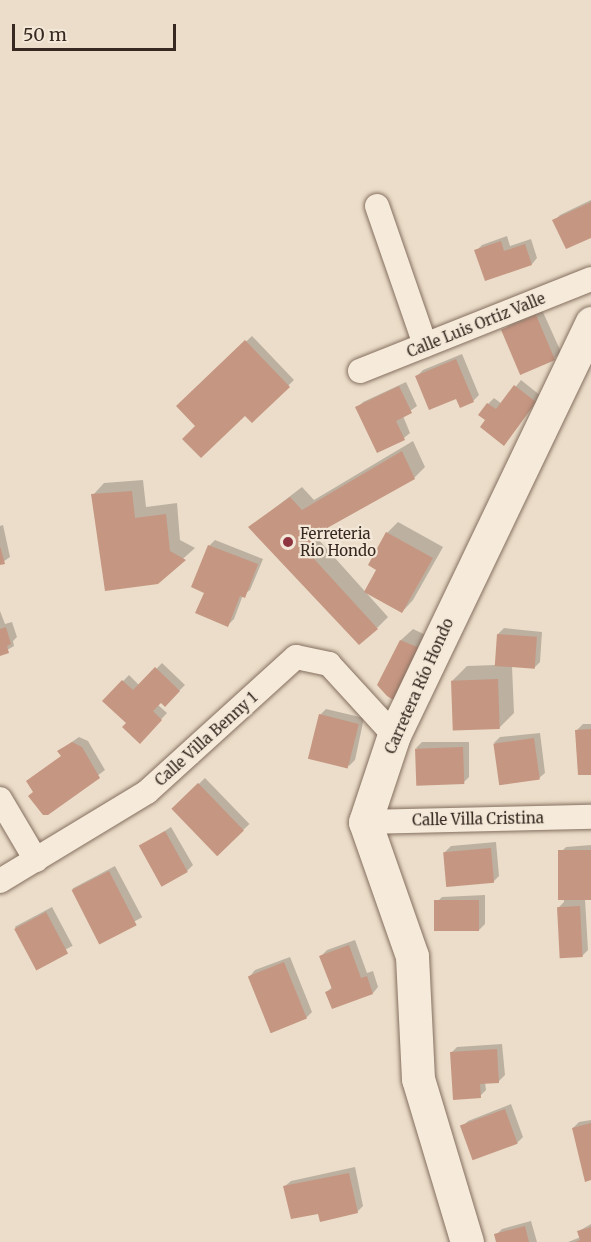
<!DOCTYPE html>
<html>
<head>
<meta charset="utf-8">
<style>
  body { margin:0 }
  #map { position:relative; width:591px; height:1242px; overflow:hidden; background:#ebddc9; font-family:Merriweather,serif }
  div>[style] { position:absolute }
  [style*='--x'] { left:calc(var(--x)*1px); top:calc(var(--y)*1px); width:calc(var(--w)*1px); rotate:calc(var(--a)*1deg) }
  .shadow>* { inset:0; background:#0003; transform-origin:0 0 }
  .building>* { inset:0; background:#c59682; transform-origin:0 0 }
  .roads { filter:drop-shadow(0 0 2px #856f5f) drop-shadow(0 0 2px #856f5f) }
  .street>* { height:24px; margin:-12px; padding:0 12px; transform-origin:12px; border-radius:12px; background:#f6ebdb }
  .secondary>* { height:33px; margin:-16.5px; padding:0 16.5px; transform-origin:16.5px; border-radius:16.5px; background:#f6ebdb }
  .dots>* { width:16px; height:16px; translate:-50% -50%; box-sizing:border-box; border:3px solid #f3e8d8; border-radius:50% }
  span { translate:-50% -50%; white-space:nowrap; text-align:center; line-height:1.15; -webkit-text-stroke:4.5px #f3e8d8; paint-order:stroke }
  .street-label { font-size:15px; color:#372921 }
  .poi-label { font-size:15px; color:#372921 }
  .left { translate:0 -50%; text-align:left }
  .scale { position:absolute; left:12px; top:24px; width:164px; height:27px; box-sizing:border-box; border:3px solid #372921; border-top:0; padding-left:8px; font-size:18px; line-height:21px; white-space:nowrap; color:#372921; -webkit-text-stroke:4px #f3e8d8; paint-order:stroke }
</style>
</head>
<body>
<div id="map">
  <div class="shadow">
    <i style="clip-path:polygon(591px 200px,591px 236px,554px 221px,560px 215px)"></i>
    <i style="clip-path:polygon(507px 236px,510px 246px,531px 239px,537px 258px,532px 264px,486px 279px,476px 251px,482px 245px)"></i>
    <i style="clip-path:polygon(542px 310px,561px 352px,555px 358px,521px 373px,503px 331px,509px 325px)"></i>
    <i style="clip-path:polygon(252px 336px,294px 380px,252px 421px,245px 414px,197px 426px,178px 406px)"></i>
    <i style="clip-path:polygon(462px 354px,479px 395px,473px 401px,457px 397px,417px 376px,423px 370px)"></i>
    <i style="clip-path:polygon(521px 380px,541px 396px,504px 444px,487px 420px,488px 404px,494px 398px,502px 404px)"></i>
    <i style="clip-path:polygon(406px 382px,417px 406px,403px 416px,410px 433px,404px 438px,378px 451px,357px 408px,363px 402px)"></i>
    <i style="clip-path:polygon(413px 441px,425px 467px,414px 478px,333px 523px,317px 538px,388px 617px,377px 628px,250px 527px,302px 487px,314px 500px)"></i>
    <i style="clip-path:polygon(143px 480px,146px 507px,177px 503px,180px 540px,195px 548px,157px 582px,93px 495px,104px 483px)"></i>
    <i style="clip-path:polygon(398px 522px,443px 547px,413px 600px,402px 612px,379px 569px,387px 533px)"></i>
    <i style="clip-path:polygon(3px 525px,10px 557px,0 564px,0 526px)"></i>
    <i style="clip-path:polygon(215px 540px,263px 559px,250px 590px,243px 595px,234px 619px,228px 625px,205px 592px,209px 546px)"></i>
    <i style="clip-path:polygon(0 611px,5px 624px,12px 622px,17px 637px,13px 641px,14px 646px,0 654px)"></i>
    <i style="clip-path:polygon(504px 628px,542px 632px,540px 662px,534px 668px,512px 666px,514px 713px,499px 728px,452px 681px,467px 666px,496px 665px,498px 634px)"></i>
    <i style="clip-path:polygon(413px 629px,432px 638px,379px 685px,401px 640px)"></i>
    <i style="clip-path:polygon(162px 663px,185px 685px,165px 705px,161px 701px,157px 704px,167px 713px,140px 742px,128px 723px,104px 701px,129px 675px,140px 686px)"></i>
    <i style="clip-path:polygon(326px 709px,364px 718px,355px 760px,349px 766px,320px 715px)"></i>
    <i style="clip-path:polygon(583px 724px,591px 724px,591px 773px,577px 730px)"></i>
    <i style="clip-path:polygon(540px 733px,545px 773px,539px 778px,494px 743px,500px 737px)"></i>
    <i style="clip-path:polygon(79px 737px,88px 741px,105px 770px,48px 813px,34px 791px,62px 755px,59px 751px)"></i>
    <i style="clip-path:polygon(422px 742px,469px 742px,469px 777px,463px 783px,416px 748px)"></i>
    <i style="left:205px;top:778px;width:64px;height:44px;rotate:46deg"></i>
    <i style="clip-path:polygon(171px 827px,193px 865px,187px 871px,141px 846px)"></i>
    <i style="clip-path:polygon(496px 842px,499px 876px,493px 882px,445px 852px,451px 846px)"></i>
    <i style="clip-path:polygon(591px 845px,591px 898px,585px 899px,588px 950px,582px 956px,558px 908px,564px 902px,560px 853px,566px 847px)"></i>
    <i style="left:115px;top:866px;width:58px;height:48px;rotate:62deg"></i>
    <i style="clip-path:polygon(485px 895px,485px 924px,479px 930px,436px 903px,442px 897px)"></i>
    <i style="left:52px;top:907px;width:44px;height:42px;rotate:62deg"></i>
    <i style="clip-path:polygon(355px 940px,367px 973px,373px 971px,378px 987px,373px 993px,327px 992px,332px 987px,321px 956px,327px 950px)"></i>
    <i style="clip-path:polygon(290px 957px,312px 1012px,306px 1018px,250px 976px,255px 970px)"></i>
    <i style="clip-path:polygon(502px 1044px,505px 1075px,499px 1081px,485px 1082px,486px 1090px,480px 1096px,451px 1053px,457px 1047px)"></i>
    <i style="clip-path:polygon(511px 1104px,523px 1137px,517px 1143px,462px 1127px,468px 1121px)"></i>
    <i style="clip-path:polygon(591px 1120px,591px 1179px,573px 1128px,579px 1122px)"></i>
    <i style="clip-path:polygon(355px 1167px,363px 1206px,357px 1212px,319px 1212px,285px 1186px,291px 1181px)"></i>
    <i style="clip-path:polygon(531px 1221px,537px 1242px,498px 1242px,496px 1235px,502px 1229px)"></i>
    <i style="clip-path:polygon(591px 1224px,591px 1242px,568px 1242px,581px 1237px,579px 1231px)"></i>
  </div>
  <div class="building">
    <i style="clip-path:polygon(591px 202px,591px 238px,566px 249px,552px 220px)"></i>
    <i style="clip-path:polygon(501px 241px,504px 251px,525px 244px,532px 265px,485px 281px,474px 250px)"></i>
    <i style="left:536px;top:315px;width:49px;height:38px;rotate:67deg"></i>
    <i style="clip-path:polygon(245px 340px,290px 387px,252px 423px,245px 416px,201px 458px,182px 439px,195px 426px,176px 406px)"></i>
    <i style="clip-path:polygon(456px 359px,474px 402px,460px 408px,456px 399px,429px 410px,415px 376px)"></i>
    <i style="clip-path:polygon(514px 385px,536px 402px,504px 446px,480px 427px,485px 420px,478px 415px,487px 403px,496px 409px)"></i>
    <i style="clip-path:polygon(399px 386px,412px 413px,396px 421px,405px 440px,377px 453px,355px 407px)"></i>
    <i style="clip-path:polygon(402px 451px,415px 479px,320px 532px,322px 536px,305px 549px,378px 629px,359px 645px,248px 527px,290px 497px,302px 510px)"></i>
    <i style="clip-path:polygon(132px 491px,135px 518px,166px 514px,170px 551px,186px 560px,158px 584px,105px 591px,91px 494px)"></i>
    <i style="clip-path:polygon(386px 532px,433px 558px,402px 613px,364px 592px,376px 570px,368px 565px)"></i>
    <i style="clip-path:polygon(208px 545px,258px 564px,245px 598px,240px 596px,228px 627px,195px 613px,204px 593px,191px 587px)"></i>
    <i style="clip-path:polygon(0 546px,5px 564px,0 565px)"></i>
    <i style="clip-path:polygon(6px 627px,11px 644px,7px 646px,9px 653px,0 656px,0 629px)"></i>
    <i style="left:497px;top:634px;width:40px;height:32px;rotate:4deg"></i>
    <i style="clip-path:polygon(400px 640px,422px 649px,395px 701px,387px 696px,377px 685px)"></i>
    <i style="clip-path:polygon(155px 667px,180px 691px,165px 707px,161px 703px,153px 711px,162px 720px,140px 744px,122px 727px,126px 723px,102px 701px,122px 680px,133px 690px)"></i>
    <i style="left:498px;top:679px;width:50px;height:47px;rotate:88deg"></i>
    <i style="left:319px;top:714px;width:41px;height:46px;rotate:14deg"></i>
    <i style="clip-path:polygon(591px 729px,591px 775px,578px 775px,575px 730px)"></i>
    <i style="left:534px;top:738px;width:42px;height:41px;rotate:82deg"></i>
    <i style="clip-path:polygon(72px 742px,82px 747px,100px 778px,48px 815px,43px 815px,28px 796px,33px 792px,26px 781px,61px 756px,57px 751px)"></i>
    <i style="left:463px;top:747px;width:37px;height:48px;rotate:88deg"></i>
    <i style="left:198px;top:783px;width:66px;height:37px;rotate:46deg"></i>
    <i style="left:165px;top:831px;width:47px;height:30px;rotate:61deg"></i>
    <i style="left:491px;top:848px;width:35px;height:48px;rotate:85deg"></i>
    <i style="left:591px;top:850px;width:50px;height:33px;rotate:90deg"></i>
    <i style="left:109px;top:871px;width:61px;height:42px;rotate:63deg"></i>
    <i style="left:479px;top:900px;width:31px;height:45px;rotate:90deg"></i>
    <i style="left:580px;top:906px;width:51px;height:23px;rotate:87deg"></i>
    <i style="left:46px;top:912px;width:47px;height:36px;rotate:62deg"></i>
    <i style="clip-path:polygon(349px 945px,361px 978px,367px 976px,373px 994px,332px 1009px,325px 992px,332px 989px,319px 956px)"></i>
    <i style="left:284px;top:962px;width:61px;height:39px;rotate:68deg"></i>
    <i style="clip-path:polygon(497px 1049px,499px 1083px,480px 1084px,481px 1098px,453px 1100px,450px 1052px)"></i>
    <i style="left:505px;top:1109px;width:37px;height:48px;rotate:70deg"></i>
    <i style="clip-path:polygon(591px 1123px,591px 1180px,585px 1182px,572px 1128px)"></i>
    <i style="clip-path:polygon(349px 1173px,358px 1213px,320px 1222px,318px 1214px,291px 1219px,283px 1186px)"></i>
    <i style="clip-path:polygon(525px 1226px,529px 1242px,496px 1242px,494px 1234px)"></i>
    <i style="clip-path:polygon(591px 1227px,591px 1242px,575px 1242px,580px 1240px,577px 1231px)"></i>
  </div>
  <div class="roads">
    <div class="street">
      <i style="--x:377;--y:206;--w:147;--a:70.9"></i>
      <i style="--x:360;--y:371;--w:249;--a:-21.7"></i>
      <i style="--x:0;--y:799;--w:71;--a:59.5"></i>
      <i style="--x:365;--y:822;--w:226;--a:-1.3"></i>
      <i style="--x:0;--y:881;--w:172;--a:-31.2"></i>
      <i style="--x:147;--y:792;--w:201;--a:-42.2"></i>
      <i style="--x:296;--y:657;--w:34;--a:12"></i>
      <i style="--x:329;--y:664;--w:96;--a:47.5"></i>
    </div>
    <div class="secondary">
      <i style="--x:467;--y:1242;--w:170;--a:-106.7"></i>
      <i style="--x:418;--y:1079;--w:123;--a:-92.8"></i>
      <i style="--x:412;--y:956;--w:142;--a:-109.3"></i>
      <i style="--x:365;--y:822;--w:92;--a:-71.6"></i>
      <i style="--x:394;--y:735;--w:457;--a:-64.4"></i>
    </div>
  </div>
  <div class="dots">
    <i style="left:288px;top:542px;background:#8f3540"></i>
  </div>
  <div class="street-label">
    <span style="left:476px;top:325px;rotate:-22deg">Calle Luis Ortiz Valle</span>
    <span style="left:419px;top:686px;rotate:-66deg">Carretera Río Hondo</span>
    <span style="left:206px;top:739px;rotate:-42deg">Calle Villa Benny 1</span>
    <span style="left:478px;top:819px;rotate:-1deg">Calle Villa Cristina</span>
  </div>
  <div class="poi-label">
    <span class="left" style="left:300px;top:542px">Ferreteria<br>Rio Hondo</span>
  </div>
  <div class="scale">50 m</div>
</div>
</body>
</html>
